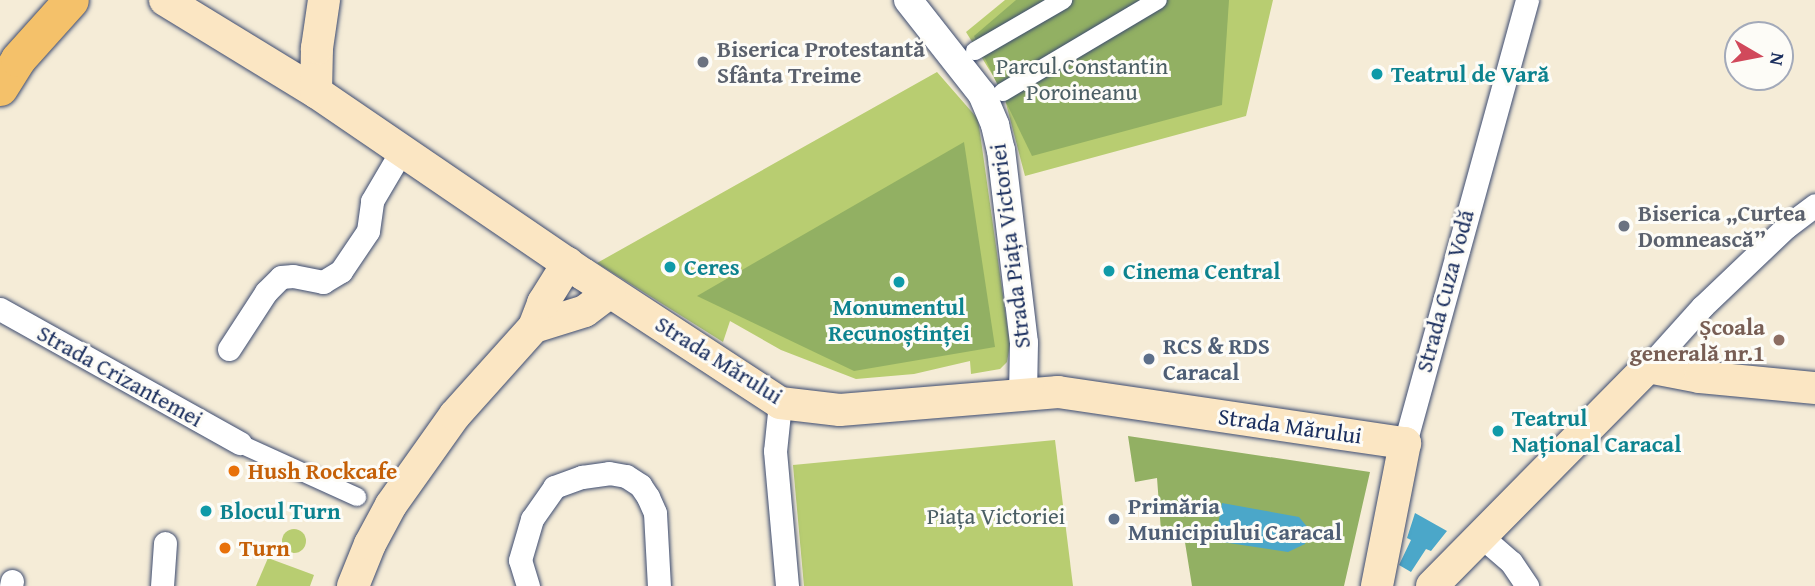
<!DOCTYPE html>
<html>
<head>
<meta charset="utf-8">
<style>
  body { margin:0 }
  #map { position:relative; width:1815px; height:586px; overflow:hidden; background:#f5ecd7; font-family:"Gentium Book Plus",serif }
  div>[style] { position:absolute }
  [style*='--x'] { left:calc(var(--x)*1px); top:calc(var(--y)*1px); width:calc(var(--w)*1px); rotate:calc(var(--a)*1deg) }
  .green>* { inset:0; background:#b8cd71 }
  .round { border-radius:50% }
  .forest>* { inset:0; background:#92b063 }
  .water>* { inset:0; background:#4ba7c9 }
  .roads { filter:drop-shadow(0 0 2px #3c4b70) drop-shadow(0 0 2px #3c4b70) }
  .pedestrian>* { height:18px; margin:-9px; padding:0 9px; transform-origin:9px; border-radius:9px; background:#fff }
  .minor>* { height:23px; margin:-11.5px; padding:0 11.5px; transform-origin:11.5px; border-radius:11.5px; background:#fff }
  .tertiary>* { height:28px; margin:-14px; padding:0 14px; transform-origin:14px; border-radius:14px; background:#fff }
  .secondary>* { height:32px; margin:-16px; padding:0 16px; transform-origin:16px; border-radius:16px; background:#fbe6c3 }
  .primary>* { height:35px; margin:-17.5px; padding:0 17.5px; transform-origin:17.5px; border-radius:17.5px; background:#f4c16a }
  .dots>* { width:19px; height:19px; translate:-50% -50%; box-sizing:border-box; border:4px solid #fdfcf7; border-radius:50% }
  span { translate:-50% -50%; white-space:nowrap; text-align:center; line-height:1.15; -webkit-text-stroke:6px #fdfcf7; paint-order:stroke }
  .worship-label { font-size:23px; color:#5b616d; font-weight:700 }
  .left { translate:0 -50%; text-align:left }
  .park-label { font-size:23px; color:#4a5e64 }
  .culture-label { font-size:23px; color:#0d838f; font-weight:700 }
  .street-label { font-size:23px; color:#1b2f5e }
  .education-label { font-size:23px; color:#785e54; font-weight:700 }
  .right { translate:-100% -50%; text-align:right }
  .service-label { font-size:23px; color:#4e5e75; font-weight:700 }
  .food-label { font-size:23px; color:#c56008; font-weight:700 }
  .north { position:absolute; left:1724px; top:21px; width:70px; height:70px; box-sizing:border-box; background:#fdfcf7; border:2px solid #a3aaba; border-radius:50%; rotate:100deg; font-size:19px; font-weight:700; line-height:28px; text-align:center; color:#1b2f5e }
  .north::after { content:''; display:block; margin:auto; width:24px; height:32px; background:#d1495b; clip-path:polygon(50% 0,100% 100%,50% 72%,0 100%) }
</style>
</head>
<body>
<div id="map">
  <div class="green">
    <i style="clip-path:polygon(1005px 0,1273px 0,1246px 116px,1025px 176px,1003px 92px,966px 32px)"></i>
    <i style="clip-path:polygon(937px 72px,978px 119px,1010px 345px,1007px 362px,1000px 369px,971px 374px,970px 361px,914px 374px,856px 379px,781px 350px,730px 321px,723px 342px,597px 263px)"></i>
    <i style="clip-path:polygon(1055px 440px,1073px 586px,804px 586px,793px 465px)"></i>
    <i class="round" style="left:282px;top:529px;width:24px;height:24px"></i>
    <i style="clip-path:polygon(268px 558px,314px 575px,310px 586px,256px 586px)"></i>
  </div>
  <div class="forest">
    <i style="clip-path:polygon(1016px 0,1229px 0,1222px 105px,1032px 156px,974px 36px)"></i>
    <i style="clip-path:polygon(964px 142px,995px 347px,854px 371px,697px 296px)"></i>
    <i style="clip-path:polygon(1128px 436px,1370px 472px,1344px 586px,1192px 586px,1183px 530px,1161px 531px,1157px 478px,1135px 482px)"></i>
  </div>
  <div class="water">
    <i style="clip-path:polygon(1222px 503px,1299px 517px,1309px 529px,1305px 544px,1288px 552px,1215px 541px)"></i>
    <i style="clip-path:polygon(1415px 513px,1447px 531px,1431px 551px,1426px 549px,1411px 572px,1399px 565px,1411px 540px,1407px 538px)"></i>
  </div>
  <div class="roads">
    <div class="pedestrian">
      <i style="--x:975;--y:51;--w:102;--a:-30.1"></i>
      <i style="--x:1003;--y:92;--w:180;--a:-30.7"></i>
      <i style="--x:247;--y:447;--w:121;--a:24.4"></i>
    </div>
    <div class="minor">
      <i style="--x:0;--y:309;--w:275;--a:29.2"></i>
      <i style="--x:229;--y:349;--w:68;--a:-57"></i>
      <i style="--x:266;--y:292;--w:21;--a:-45"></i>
      <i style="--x:281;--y:277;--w:12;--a:-5"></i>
      <i style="--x:293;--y:276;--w:31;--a:11"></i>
      <i style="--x:323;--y:282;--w:21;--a:-31"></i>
      <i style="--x:341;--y:271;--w:48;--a:-56"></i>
      <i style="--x:368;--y:231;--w:30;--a:-82"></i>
      <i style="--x:372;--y:201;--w:59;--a:-59.5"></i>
      <i style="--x:1648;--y:367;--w:81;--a:-48"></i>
      <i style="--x:1702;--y:307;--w:116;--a:-43.6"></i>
      <i style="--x:1786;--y:227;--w:36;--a:-37"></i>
      <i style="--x:780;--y:403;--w:48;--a:95.9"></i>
      <i style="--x:775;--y:451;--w:136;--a:84.9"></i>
      <i style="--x:1405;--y:443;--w:459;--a:-74.6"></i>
      <i style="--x:1482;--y:537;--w:38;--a:41"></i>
      <i style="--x:1511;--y:562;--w:29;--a:56"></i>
      <i style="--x:11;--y:586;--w:5;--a:-79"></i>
      <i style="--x:162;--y:586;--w:43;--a:-86"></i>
      <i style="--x:528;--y:586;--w:27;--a:-107"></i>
      <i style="--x:520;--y:560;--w:43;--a:-73.7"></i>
      <i style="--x:532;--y:519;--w:39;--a:-55"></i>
      <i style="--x:554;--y:487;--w:30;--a:-20"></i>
      <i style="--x:582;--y:477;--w:27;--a:-8"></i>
      <i style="--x:609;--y:473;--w:17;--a:10"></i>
      <i style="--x:626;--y:476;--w:17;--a:33"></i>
      <i style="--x:640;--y:485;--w:14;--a:56"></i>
      <i style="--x:648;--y:497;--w:17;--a:66"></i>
      <i style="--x:655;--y:513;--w:73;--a:86.9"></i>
    </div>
    <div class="tertiary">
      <i style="--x:908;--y:0;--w:120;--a:51.8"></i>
      <i style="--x:982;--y:94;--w:34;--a:67"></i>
      <i style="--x:995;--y:125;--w:26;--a:77"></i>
      <i style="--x:1001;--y:150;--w:194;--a:83.2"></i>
      <i style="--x:1024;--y:343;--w:52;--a:91.1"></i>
    </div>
    <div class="secondary">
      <i style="--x:165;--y:0;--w:177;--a:31.4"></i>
      <i style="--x:316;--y:92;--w:323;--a:34.3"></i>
      <i style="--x:583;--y:274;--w:235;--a:33.2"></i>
      <i style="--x:780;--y:403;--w:60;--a:6.7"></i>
      <i style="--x:840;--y:410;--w:219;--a:-4.7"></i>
      <i style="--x:1058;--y:392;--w:351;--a:8.4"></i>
      <i style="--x:1405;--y:443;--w:146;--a:101.1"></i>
      <i style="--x:316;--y:92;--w:44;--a:-88.7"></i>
      <i style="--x:317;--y:48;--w:49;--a:-81.7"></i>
      <i style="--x:534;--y:327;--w:53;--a:-17.4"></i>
      <i style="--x:585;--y:311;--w:31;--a:-37"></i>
      <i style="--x:353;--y:586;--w:45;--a:-68"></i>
      <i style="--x:370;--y:544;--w:44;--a:-61.7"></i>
      <i style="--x:391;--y:505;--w:110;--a:-54.6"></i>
      <i style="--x:455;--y:415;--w:118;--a:-48.1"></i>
      <i style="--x:534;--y:327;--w:26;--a:-69"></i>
      <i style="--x:543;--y:303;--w:47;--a:-58"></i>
      <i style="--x:1432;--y:586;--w:308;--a:-45.4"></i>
      <i style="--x:1648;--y:367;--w:53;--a:10.9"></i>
      <i style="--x:1700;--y:377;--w:116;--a:5.5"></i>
    </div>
    <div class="primary">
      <i style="--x:0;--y:88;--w:34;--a:-58"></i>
      <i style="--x:18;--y:59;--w:79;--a:-48.1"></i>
    </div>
  </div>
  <div class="dots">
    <i style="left:703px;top:62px;background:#6b7280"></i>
    <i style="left:1377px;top:74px;background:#0f9aa8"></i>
    <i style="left:1624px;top:226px;background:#6b7280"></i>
    <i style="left:670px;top:267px;background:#0f9aa8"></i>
    <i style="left:1109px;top:271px;background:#0f9aa8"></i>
    <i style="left:899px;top:282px;background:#0f9aa8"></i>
    <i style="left:1779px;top:340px;background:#8d6e63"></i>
    <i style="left:1149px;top:359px;background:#5c6f8a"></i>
    <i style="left:1498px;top:431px;background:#0f9aa8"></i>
    <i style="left:234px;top:471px;background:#e8710a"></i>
    <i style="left:206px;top:511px;background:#0f9aa8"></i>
    <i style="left:1114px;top:519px;background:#5c6f8a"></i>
    <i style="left:225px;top:548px;background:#e8710a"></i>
  </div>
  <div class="worship-label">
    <span class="left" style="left:717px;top:62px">Biserica Protestantă<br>Sfânta Treime</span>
    <span class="left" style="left:1638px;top:226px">Biserica „Curtea<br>Domnească”</span>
  </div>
  <div class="park-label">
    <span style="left:1082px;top:79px">Parcul Constantin<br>Poroineanu</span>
    <span style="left:996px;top:516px">Piața Victoriei</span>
  </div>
  <div class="culture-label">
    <span class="left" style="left:1391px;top:74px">Teatrul de Vară</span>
    <span class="left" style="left:684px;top:267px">Ceres</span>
    <span class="left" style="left:1123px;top:271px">Cinema Central</span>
    <span style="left:899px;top:320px">Monumentul<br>Recunoștinței</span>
    <span class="left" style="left:1512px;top:431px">Teatrul<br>Național Caracal</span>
    <span class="left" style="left:220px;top:511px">Blocul Turn</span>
  </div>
  <div class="street-label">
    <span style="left:1010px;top:246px;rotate:-97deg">Strada Piața Victoriei</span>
    <span style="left:1445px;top:291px;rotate:-75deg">Strada Cuza Vodă</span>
    <span style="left:719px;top:360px;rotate:32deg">Strada Mărului</span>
    <span style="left:120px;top:376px;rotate:29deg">Strada Crizantemei</span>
    <span style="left:1290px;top:426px;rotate:8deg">Strada Mărului</span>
  </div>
  <div class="education-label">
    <span class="right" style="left:1765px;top:340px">Școala<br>generală nr.1</span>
  </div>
  <div class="service-label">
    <span class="left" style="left:1163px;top:359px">RCS &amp; RDS<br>Caracal</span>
    <span class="left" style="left:1128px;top:519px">Primăria<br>Municipiului Caracal</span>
  </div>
  <div class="food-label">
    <span class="left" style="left:248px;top:471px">Hush Rockcafe</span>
    <span class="left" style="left:239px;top:548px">Turn</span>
  </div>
  <div class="north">N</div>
</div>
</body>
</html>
